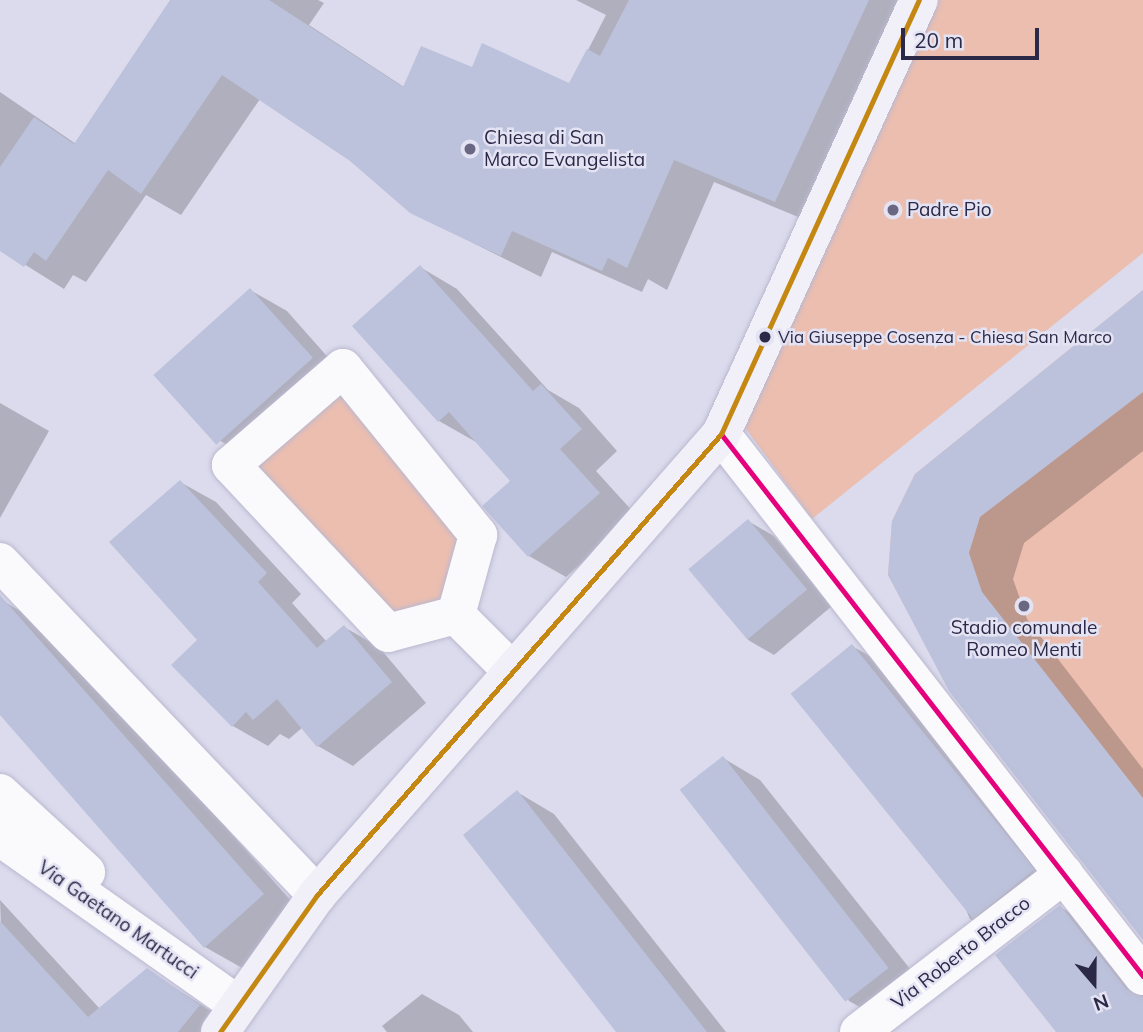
<!DOCTYPE html>
<html>
<head>
<meta charset="utf-8">
<style>
  body { margin:0 }
  #map { position:relative; width:1143px; height:1032px; overflow:hidden; background:#dcdbed; font-family:Mulish,sans-serif }
  div>[style] { position:absolute }
  [style*='--x'] { left:calc(var(--x)*1px); top:calc(var(--y)*1px); width:calc(var(--w)*1px); rotate:calc(var(--a)*1deg) }
  .green>* { inset:0; background:#ebbeb0 }
  .shadow>* { inset:0; background:#0003 }
  .building>* { inset:0; background:#bcc2db; transform-origin:0 0 }
  .roads { filter:drop-shadow(0 0 2px #bab8d0) drop-shadow(0 0 2px #bab8d0) }
  .minor>* { height:38px; margin:-19px; padding:0 19px; transform-origin:19px; border-radius:19px; background:#fafafc }
  .major>* { height:38px; margin:-19px; padding:0 19px; transform-origin:19px; border-radius:19px; background:#f1f0f8 }
  .bus-1>* { height:5px; margin:-2.5px; padding:0 2.5px; transform-origin:2.5px; border-radius:2.5px; background:#e5007d }
  .bus-2>* { height:5px; margin:-2.5px; padding:0 2.5px; transform-origin:2.5px; border-radius:2.5px; background:#c48712 }
  .dots>* { width:19px; height:19px; translate:-50% -50%; box-sizing:border-box; border:4px solid #e4e3f3; border-radius:50% }
  span { translate:-50% -50%; white-space:nowrap; text-align:center; line-height:1.15; -webkit-text-stroke:5px #e4e3f3; paint-order:stroke }
  .bus-label { font-size:17px; color:#2c2948 }
  .left { translate:0 -50%; text-align:left }
  .poi-label { font-size:19px; color:#2c2948 }
  .street-label { font-size:19px; color:#2c2948 }
  .north { position:absolute; left:1059px; top:948px; width:70px; height:70px; -webkit-text-stroke:5px #e4e3f3; paint-order:stroke; rotate:160deg; font-size:19px; font-weight:700; line-height:28px; text-align:center; color:#2c2948 }
  .north::after { content:''; display:block; margin:auto; width:24px; height:32px; background:#2c2948; clip-path:polygon(50% 0,100% 100%,50% 72%,0 100%) }
  .scale { position:absolute; left:901px; top:28px; width:138px; height:32px; box-sizing:border-box; border:4px solid #2c2948; border-top:0; padding-left:9px; font-size:21px; line-height:24px; white-space:nowrap; color:#2c2948; -webkit-text-stroke:5px #e4e3f3; paint-order:stroke }
</style>
</head>
<body>
<div id="map">
  <div class="green">
    <i style="clip-path:polygon(927px 0,1143px 0,1143px 253px,812px 519px,733px 411px)"></i>
    <i style="clip-path:polygon(1143px 290px,1143px 916px,921px 637px,888px 575px,892px 521px,915px 474px)"></i>
    <i style="clip-path:polygon(343px 368px,478px 535px,456px 615px,388px 633px,244px 481px)"></i>
  </div>
  <div class="shadow">
    <i style="clip-path:polygon(172px 0,318px 0,324px 3px,309px 25px,404px 87px,473px 69px,570px 85px,606px 15px,576px 0,914px 0,815px 224px,714px 182px,667px 290px,648px 279px,642px 292px,552px 252px,541px 277px,411px 212px,351px 160px,260px 99px,181px 215px,146px 195px,86px 282px,73px 275px,64px 289px,0 249px,0 92px,76px 144px)"></i>
    <i style="clip-path:polygon(420px 267px,457px 289px,548px 390px,579px 408px,617px 451px,596px 471px,636px 515px,566px 577px,529px 556px,512px 481px,476px 442px,439px 421px)"></i>
    <i style="clip-path:polygon(250px 290px,287px 311px,348px 380px,257px 462px,219px 440px)"></i>
    <i style="clip-path:polygon(1143px 292px,1143px 451px,1024px 543px,1013px 579px,1027px 619px,1143px 769px,1143px 938px,890px 574px)"></i>
    <i style="clip-path:polygon(0 403px,49px 431px,0 518px)"></i>
    <i style="clip-path:polygon(180px 482px,216px 502px,301px 594px,292px 603px,327px 642px,344px 627px,379px 647px,426px 703px,353px 766px,318px 746px,303px 727px,289px 739px,280px 734px,268px 746px,233px 726px,174px 665px,200px 640px)"></i>
    <i style="clip-path:polygon(748px 521px,774px 536px,832px 606px,774px 655px,748px 640px)"></i>
    <i style="clip-path:polygon(5px 602px,50px 629px,309px 921px,251px 973px,205px 947px,0 713px)"></i>
    <i style="clip-path:polygon(852px 646px,889px 667px,1069px 892px,1007px 940px,970px 919px)"></i>
    <i style="clip-path:polygon(723px 758px,760px 780px,926px 989px,886px 1022px,849px 1001px)"></i>
    <i style="clip-path:polygon(517px 792px,554px 814px,726px 1032px,618px 1032px)"></i>
    <i style="clip-path:polygon(0 900px,100px 1009px,147px 970px,244px 1032px,5px 1032px)"></i>
    <i style="clip-path:polygon(1060px 907px,1105px 933px,1143px 982px,1143px 1032px,1058px 1032px)"></i>
    <i style="clip-path:polygon(422px 994px,459px 1015px,473px 1032px,387px 1032px,382px 1026px)"></i>
  </div>
  <div class="building">
    <i style="clip-path:polygon(170px 0,269px 0,403px 87px,421px 46px,472px 67px,482px 43px,569px 83px,587px 49px,600px 56px,629px 0,869px 0,775px 202px,674px 160px,627px 268px,608px 258px,602px 271px,512px 231px,501px 256px,441px 228px,410px 213px,350px 161px,222px 75px,141px 194px,108px 170px,46px 261px,34px 252px,24px 267px,0 251px,0 167px,34px 117px,74px 144px)"></i>
    <i style="clip-path:polygon(420px 265px,533px 391px,541px 384px,582px 429px,560px 449px,600px 493px,528px 557px,482px 506px,510px 481px,449px 412px,438px 422px,352px 326px)"></i>
    <i style="left:250px;top:288px;width:94px;height:130px;rotate:48deg"></i>
    <i style="clip-path:polygon(1143px 290px,1143px 392px,980px 517px,969px 553px,982px 592px,1143px 798px,1143px 940px,949px 691px,888px 575px,892px 521px,915px 474px)"></i>
    <i style="clip-path:polygon(180px 480px,267px 573px,258px 582px,317px 648px,344px 625px,392px 682px,317px 747px,277px 699px,253px 720px,246px 712px,232px 727px,171px 665px,197px 640px,109px 542px)"></i>
    <i style="left:748px;top:519px;width:92px;height:78px;rotate:50deg"></i>
    <i style="clip-path:polygon(0 595px,264px 894px,204px 948px,0 715px)"></i>
    <i style="left:852px;top:644px;width:290px;height:79px;rotate:51deg"></i>
    <i style="left:723px;top:756px;width:269px;height:55px;rotate:52deg"></i>
    <i style="clip-path:polygon(517px 790px,707px 1032px,616px 1032px,463px 835px)"></i>
    <i style="clip-path:polygon(1060px 905px,1126px 989px,1143px 997px,1143px 1032px,1056px 1032px,995px 955px)"></i>
    <i style="clip-path:polygon(0 921px,88px 1017px,147px 968px,200px 1005px,178px 1032px,0 1032px)"></i>
  </div>
  <div class="roads">
    <div class="minor">
      <i style="--x:343;--y:368;--w:215;--a:51"></i>
      <i style="--x:478;--y:535;--w:83;--a:105.4"></i>
      <i style="--x:456;--y:615;--w:70;--a:165.2"></i>
      <i style="--x:388;--y:633;--w:230;--a:-133.1"></i>
      <i style="--x:231;--y:465;--w:148;--a:-40.9"></i>
      <i style="--x:721;--y:434;--w:687;--a:52.1"></i>
      <i style="--x:0;--y:562;--w:460;--a:46.4"></i>
      <i style="--x:456;--y:615;--w:76;--a:45"></i>
      <i style="--x:0;--y:793;--w:117;--a:42.6"></i>
      <i style="--x:0;--y:837;--w:288;--a:35.2"></i>
      <i style="--x:859;--y:1032;--w:259;--a:-37.6"></i>
    </div>
    <div class="major">
      <i style="--x:220;--y:1032;--w:168;--a:-54.7"></i>
      <i style="--x:317;--y:895;--w:613;--a:-48.77"></i>
      <i style="--x:721;--y:434;--w:477;--a:-65.5"></i>
    </div>
  </div>
  <div class="bus-1">
    <i style="--x:721;--y:434;--w:687;--a:52.1"></i>
  </div>
  <div class="bus-2">
    <i style="--x:220;--y:1032;--w:168;--a:-54.7"></i>
    <i style="--x:317;--y:895;--w:613;--a:-48.77"></i>
    <i style="--x:721;--y:434;--w:477;--a:-65.5"></i>
  </div>
  <div class="dots">
    <i style="left:470px;top:149px;background:#6a6782"></i>
    <i style="left:893px;top:210px;background:#6a6782"></i>
    <i style="left:765px;top:337px;background:#2c2948"></i>
    <i style="left:1024px;top:606px;background:#6a6782"></i>
  </div>
  <div class="bus-label">
    <span class="left" style="left:778px;top:337px">Via Giuseppe Cosenza - Chiesa San Marco</span>
  </div>
  <div class="poi-label">
    <span class="left" style="left:484px;top:149px">Chiesa di San<br>Marco Evangelista</span>
    <span class="left" style="left:907px;top:210px">Padre Pio</span>
    <span style="left:1024px;top:639px">Stadio comunale<br>Romeo Menti</span>
  </div>
  <div class="street-label">
    <span style="left:118px;top:920px;rotate:35deg">Via Gaetano Martucci</span>
    <span style="left:961px;top:953px;rotate:-38deg">Via Roberto Bracco</span>
  </div>
  <div class="north">N</div>
  <div class="scale">20 m</div>
</div>
</body>
</html>
